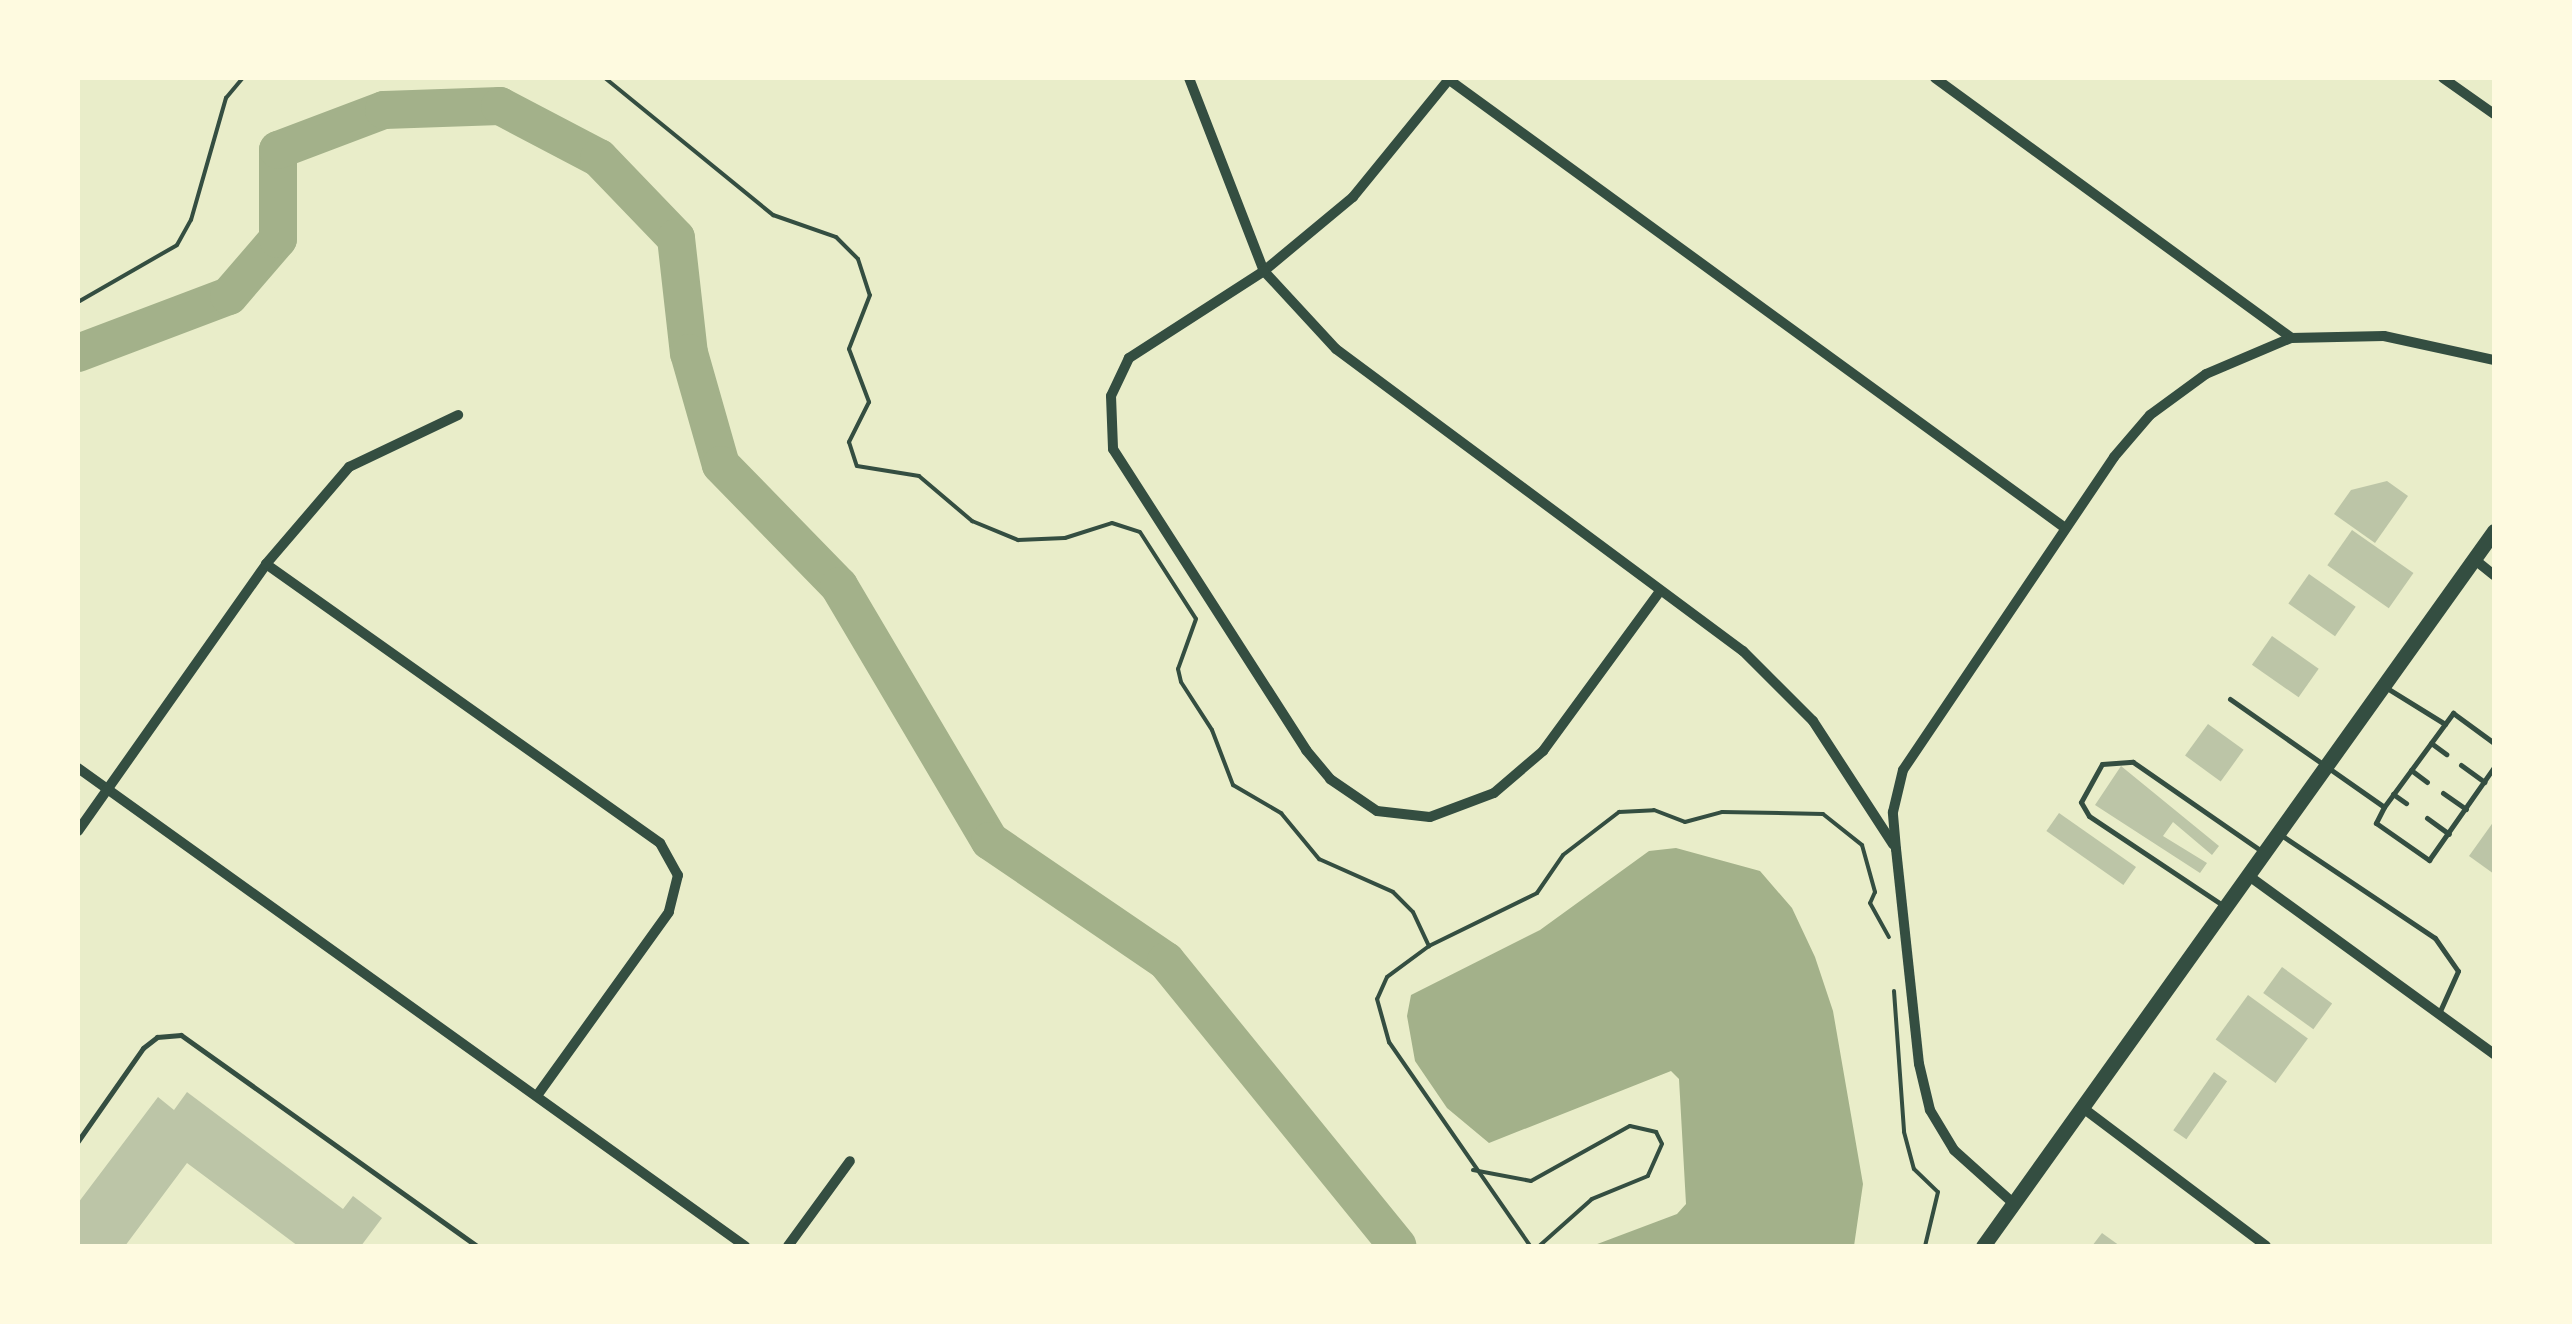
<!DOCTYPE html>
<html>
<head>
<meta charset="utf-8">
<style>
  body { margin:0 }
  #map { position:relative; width:2572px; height:1324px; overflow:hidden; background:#e9edc9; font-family:"Golos Text",sans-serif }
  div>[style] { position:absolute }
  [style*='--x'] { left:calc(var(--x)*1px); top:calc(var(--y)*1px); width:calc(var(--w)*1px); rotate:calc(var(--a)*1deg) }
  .water>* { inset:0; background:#a3b18a }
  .river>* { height:38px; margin:-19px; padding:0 19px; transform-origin:19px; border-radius:19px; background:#a3b18a }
  .building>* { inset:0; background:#bcc5a7; transform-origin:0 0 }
  .path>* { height:4px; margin:-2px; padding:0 2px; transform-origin:2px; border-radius:2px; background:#344e41 }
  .service>* { height:5px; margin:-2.5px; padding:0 2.5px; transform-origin:2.5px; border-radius:2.5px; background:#344e41 }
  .minor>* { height:10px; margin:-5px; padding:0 5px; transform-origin:5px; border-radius:5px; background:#344e41 }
  .secondary>* { height:15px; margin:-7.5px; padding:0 7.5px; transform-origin:7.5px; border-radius:7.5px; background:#344e41 }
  span { translate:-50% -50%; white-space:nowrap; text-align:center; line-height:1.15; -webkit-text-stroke:9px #fefae0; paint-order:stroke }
  .frame { position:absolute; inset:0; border:80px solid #fefae0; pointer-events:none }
</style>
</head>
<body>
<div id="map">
  <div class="water">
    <i style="clip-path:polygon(1676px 848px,1760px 871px,1792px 908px,1815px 957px,1833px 1011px,1863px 1184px,1854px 1246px,1592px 1246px,1677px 1214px,1686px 1204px,1679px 1079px,1671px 1071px,1489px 1143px,1447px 1108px,1415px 1061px,1407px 1016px,1411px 995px,1540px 930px,1649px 851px)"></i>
  </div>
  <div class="river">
    <i style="--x:78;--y:353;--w:161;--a:-20.7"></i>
    <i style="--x:229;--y:296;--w:75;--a:-49.3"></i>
    <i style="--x:278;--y:239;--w:89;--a:-90"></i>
    <i style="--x:278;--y:150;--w:113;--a:-20.7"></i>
    <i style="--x:384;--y:110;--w:116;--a:-2"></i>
    <i style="--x:500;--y:106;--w:112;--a:27.7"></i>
    <i style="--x:599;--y:158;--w:111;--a:46.1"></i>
    <i style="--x:676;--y:238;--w:116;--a:83.6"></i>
    <i style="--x:689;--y:353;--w:116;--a:74.1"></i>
    <i style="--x:721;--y:465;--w:169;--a:45.7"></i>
    <i style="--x:839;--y:586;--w:296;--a:59.4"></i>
    <i style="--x:990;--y:841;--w:213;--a:34.3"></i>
    <i style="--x:1166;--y:961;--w:367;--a:50.9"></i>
  </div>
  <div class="building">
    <i style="clip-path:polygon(2387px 481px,2408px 496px,2375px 543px,2334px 514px,2351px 490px)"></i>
    <i style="left:2352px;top:530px;width:75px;height:43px;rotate:35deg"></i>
    <i style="left:2309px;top:574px;width:57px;height:36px;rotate:35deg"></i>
    <i style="left:2272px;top:636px;width:57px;height:35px;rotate:35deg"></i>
    <i style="left:2208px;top:724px;width:44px;height:39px;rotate:36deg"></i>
    <i style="clip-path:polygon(2121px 766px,2219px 846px,2212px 855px,2173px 822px,2163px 836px,2207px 863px,2200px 873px,2095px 805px)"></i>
    <i style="left:2059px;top:813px;width:94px;height:22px;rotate:35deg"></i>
    <i style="clip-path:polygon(2494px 821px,2494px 874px,2469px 856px)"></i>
    <i style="left:2282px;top:967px;width:62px;height:32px;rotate:36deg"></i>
    <i style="left:2248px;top:995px;width:74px;height:55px;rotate:36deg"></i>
    <i style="left:2214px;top:1072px;width:16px;height:71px;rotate:35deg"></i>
    <i style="clip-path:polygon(187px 1092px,343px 1209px,353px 1196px,382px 1218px,361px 1246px,298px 1246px,187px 1163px,125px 1246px,78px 1246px,78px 1203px,158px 1097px,174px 1110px)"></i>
    <i style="clip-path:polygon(2102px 1233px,2120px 1246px,2092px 1246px)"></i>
  </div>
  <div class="path">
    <i style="--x:605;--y:78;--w:217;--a:39.2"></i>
    <i style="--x:773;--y:215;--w:67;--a:19.2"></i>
    <i style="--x:836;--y:237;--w:31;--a:45"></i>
    <i style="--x:858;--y:259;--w:38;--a:72"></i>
    <i style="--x:870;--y:295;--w:58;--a:111.3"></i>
    <i style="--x:849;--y:349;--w:57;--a:69.3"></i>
    <i style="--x:869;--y:402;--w:45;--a:116.6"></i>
    <i style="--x:849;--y:442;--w:25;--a:72"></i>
    <i style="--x:857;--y:466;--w:63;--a:9.2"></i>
    <i style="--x:919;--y:476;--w:70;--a:40.3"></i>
    <i style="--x:972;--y:521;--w:50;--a:22.4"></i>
    <i style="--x:1018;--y:540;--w:47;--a:-2.4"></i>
    <i style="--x:1065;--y:538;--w:49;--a:-17.7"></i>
    <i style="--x:1112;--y:523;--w:29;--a:18"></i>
    <i style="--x:1140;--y:532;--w:103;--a:57.2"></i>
    <i style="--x:1196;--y:619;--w:53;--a:109.8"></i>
    <i style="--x:1178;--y:669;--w:13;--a:77"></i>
    <i style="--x:1181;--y:682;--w:57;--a:57.1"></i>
    <i style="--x:1212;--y:730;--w:59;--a:69.1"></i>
    <i style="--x:1233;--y:785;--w:56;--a:30.3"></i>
    <i style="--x:1281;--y:813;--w:60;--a:50.4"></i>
    <i style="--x:1319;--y:859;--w:81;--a:24"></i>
    <i style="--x:1393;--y:892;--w:28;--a:45"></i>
    <i style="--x:1413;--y:912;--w:38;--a:65"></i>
    <i style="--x:1429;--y:946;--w:52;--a:143.6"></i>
    <i style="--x:1387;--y:977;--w:24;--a:114"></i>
    <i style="--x:1377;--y:999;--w:45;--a:74.4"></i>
    <i style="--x:1389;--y:1042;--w:248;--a:55.3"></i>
    <i style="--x:78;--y:302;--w:114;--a:-29.9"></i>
    <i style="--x:177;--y:245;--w:29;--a:-61"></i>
    <i style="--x:191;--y:220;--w:127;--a:-74"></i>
    <i style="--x:226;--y:98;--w:26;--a:-50"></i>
    <i style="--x:1429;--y:946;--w:120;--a:-26.1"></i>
    <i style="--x:1537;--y:893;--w:46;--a:-55.6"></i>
    <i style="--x:1563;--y:855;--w:71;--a:-37.5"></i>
    <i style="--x:1619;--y:812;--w:35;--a:-3"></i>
    <i style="--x:1654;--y:810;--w:33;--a:21"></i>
    <i style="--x:1685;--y:822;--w:38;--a:-15"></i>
    <i style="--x:1722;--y:812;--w:101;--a:1.1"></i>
    <i style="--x:1823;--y:814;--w:50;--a:38.5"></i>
    <i style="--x:1862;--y:845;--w:49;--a:74.5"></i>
    <i style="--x:1875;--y:892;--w:12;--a:114"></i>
    <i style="--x:1870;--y:903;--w:39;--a:61"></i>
    <i style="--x:1894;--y:991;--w:141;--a:85.9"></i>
    <i style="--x:1904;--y:1132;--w:38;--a:75"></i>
    <i style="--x:1914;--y:1169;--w:33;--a:44"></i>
    <i style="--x:1938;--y:1192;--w:56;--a:103.5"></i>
    <i style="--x:1473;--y:1170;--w:59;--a:10.7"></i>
    <i style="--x:1531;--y:1181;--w:113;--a:-29.1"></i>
    <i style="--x:1630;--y:1126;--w:27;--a:13"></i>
    <i style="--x:1656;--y:1132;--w:13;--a:63"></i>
    <i style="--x:1662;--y:1144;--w:35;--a:114"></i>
    <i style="--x:1648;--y:1176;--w:61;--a:157.7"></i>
    <i style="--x:1592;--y:1199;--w:71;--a:138.4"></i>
  </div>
  <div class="service">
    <i style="--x:2230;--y:699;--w:188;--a:35"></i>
    <i style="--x:2384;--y:807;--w:103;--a:-53.7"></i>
    <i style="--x:2445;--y:724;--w:70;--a:-148.3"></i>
    <i style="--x:2445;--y:724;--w:14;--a:-54"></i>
    <i style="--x:2453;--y:713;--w:51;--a:36.2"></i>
    <i style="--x:2431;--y:743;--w:19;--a:36"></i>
    <i style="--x:2461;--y:765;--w:29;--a:36"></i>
    <i style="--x:2411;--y:770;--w:20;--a:37"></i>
    <i style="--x:2443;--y:793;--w:28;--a:35"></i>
    <i style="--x:2393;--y:794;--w:16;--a:35"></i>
    <i style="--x:2384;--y:807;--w:18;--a:117"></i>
    <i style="--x:2376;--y:823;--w:65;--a:34.9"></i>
    <i style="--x:2429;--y:860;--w:113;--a:-55"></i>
    <i style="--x:2427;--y:818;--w:27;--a:36"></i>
    <i style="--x:2281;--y:835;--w:185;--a:33.8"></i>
    <i style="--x:2435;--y:938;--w:40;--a:55.1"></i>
    <i style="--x:2458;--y:971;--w:44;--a:114.2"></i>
    <i style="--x:2224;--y:906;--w:162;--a:-146.3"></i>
    <i style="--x:2089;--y:816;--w:16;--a:-120"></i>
    <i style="--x:2081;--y:802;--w:43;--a:-61.1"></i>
    <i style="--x:2102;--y:764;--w:31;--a:-4"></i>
    <i style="--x:2133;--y:762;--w:158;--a:34.7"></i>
    <i style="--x:78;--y:1141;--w:113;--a:-55"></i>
    <i style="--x:143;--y:1048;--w:18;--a:-38"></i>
    <i style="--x:157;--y:1037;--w:24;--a:-5"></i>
    <i style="--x:181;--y:1035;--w:364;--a:35.5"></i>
  </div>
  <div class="minor">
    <i style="--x:1189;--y:78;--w:207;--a:68.8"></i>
    <i style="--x:1264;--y:271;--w:106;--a:47.3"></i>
    <i style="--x:1336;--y:349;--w:507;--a:36.58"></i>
    <i style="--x:1743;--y:651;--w:99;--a:45"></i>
    <i style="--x:1813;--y:721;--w:147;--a:57"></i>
    <i style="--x:1450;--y:78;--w:154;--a:129.2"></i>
    <i style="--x:1353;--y:197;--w:116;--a:140.3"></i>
    <i style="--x:1264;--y:271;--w:161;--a:147.2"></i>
    <i style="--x:1129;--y:358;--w:42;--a:115.3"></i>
    <i style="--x:1111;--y:396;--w:53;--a:87.8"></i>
    <i style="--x:1113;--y:449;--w:358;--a:57.3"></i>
    <i style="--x:1306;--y:750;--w:38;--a:50"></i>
    <i style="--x:1330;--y:779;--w:57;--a:34.2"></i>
    <i style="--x:1377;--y:811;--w:53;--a:6.5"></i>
    <i style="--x:1430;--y:817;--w:68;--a:-20.6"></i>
    <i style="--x:1494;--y:793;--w:65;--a:-40.6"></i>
    <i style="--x:1543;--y:751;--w:195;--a:-53.8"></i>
    <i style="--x:1935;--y:78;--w:441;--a:36.1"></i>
    <i style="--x:2443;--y:78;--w:62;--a:35.2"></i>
    <i style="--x:1448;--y:79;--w:763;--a:36.04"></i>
    <i style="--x:2474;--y:559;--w:26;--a:39"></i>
    <i style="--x:266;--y:564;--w:483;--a:35.3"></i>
    <i style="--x:660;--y:843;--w:37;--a:61"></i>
    <i style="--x:678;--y:875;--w:38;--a:104"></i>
    <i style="--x:669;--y:912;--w:226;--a:125.7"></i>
    <i style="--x:78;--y:768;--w:821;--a:35.63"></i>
    <i style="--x:78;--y:831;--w:327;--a:-54.8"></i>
    <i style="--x:266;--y:564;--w:128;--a:-49.4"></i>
    <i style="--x:349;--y:467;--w:121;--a:-25.5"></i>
    <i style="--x:2249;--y:876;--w:303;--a:36"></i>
    <i style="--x:2083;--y:1108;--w:229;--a:37"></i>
    <i style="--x:2013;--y:1203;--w:79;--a:-138.1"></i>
    <i style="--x:1954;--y:1150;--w:47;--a:-121"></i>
    <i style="--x:1930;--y:1110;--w:47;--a:-103.4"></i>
    <i style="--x:1919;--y:1064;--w:216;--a:-96.1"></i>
    <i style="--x:1896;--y:849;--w:37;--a:-95"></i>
    <i style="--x:1893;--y:812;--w:43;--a:-76.6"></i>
    <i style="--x:1903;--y:770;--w:377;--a:-56"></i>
    <i style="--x:2114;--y:457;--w:55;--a:-49.4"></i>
    <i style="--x:2150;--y:415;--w:69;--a:-36.2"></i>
    <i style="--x:2206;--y:374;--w:92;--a:-23"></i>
    <i style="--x:2291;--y:338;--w:93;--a:-1.2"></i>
    <i style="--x:2384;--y:336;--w:113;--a:12.3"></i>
    <i style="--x:788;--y:1246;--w:105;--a:-53.9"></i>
  </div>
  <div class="secondary">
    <i style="--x:1983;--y:1246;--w:879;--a:-54.45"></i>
  </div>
  <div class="frame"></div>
</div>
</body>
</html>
